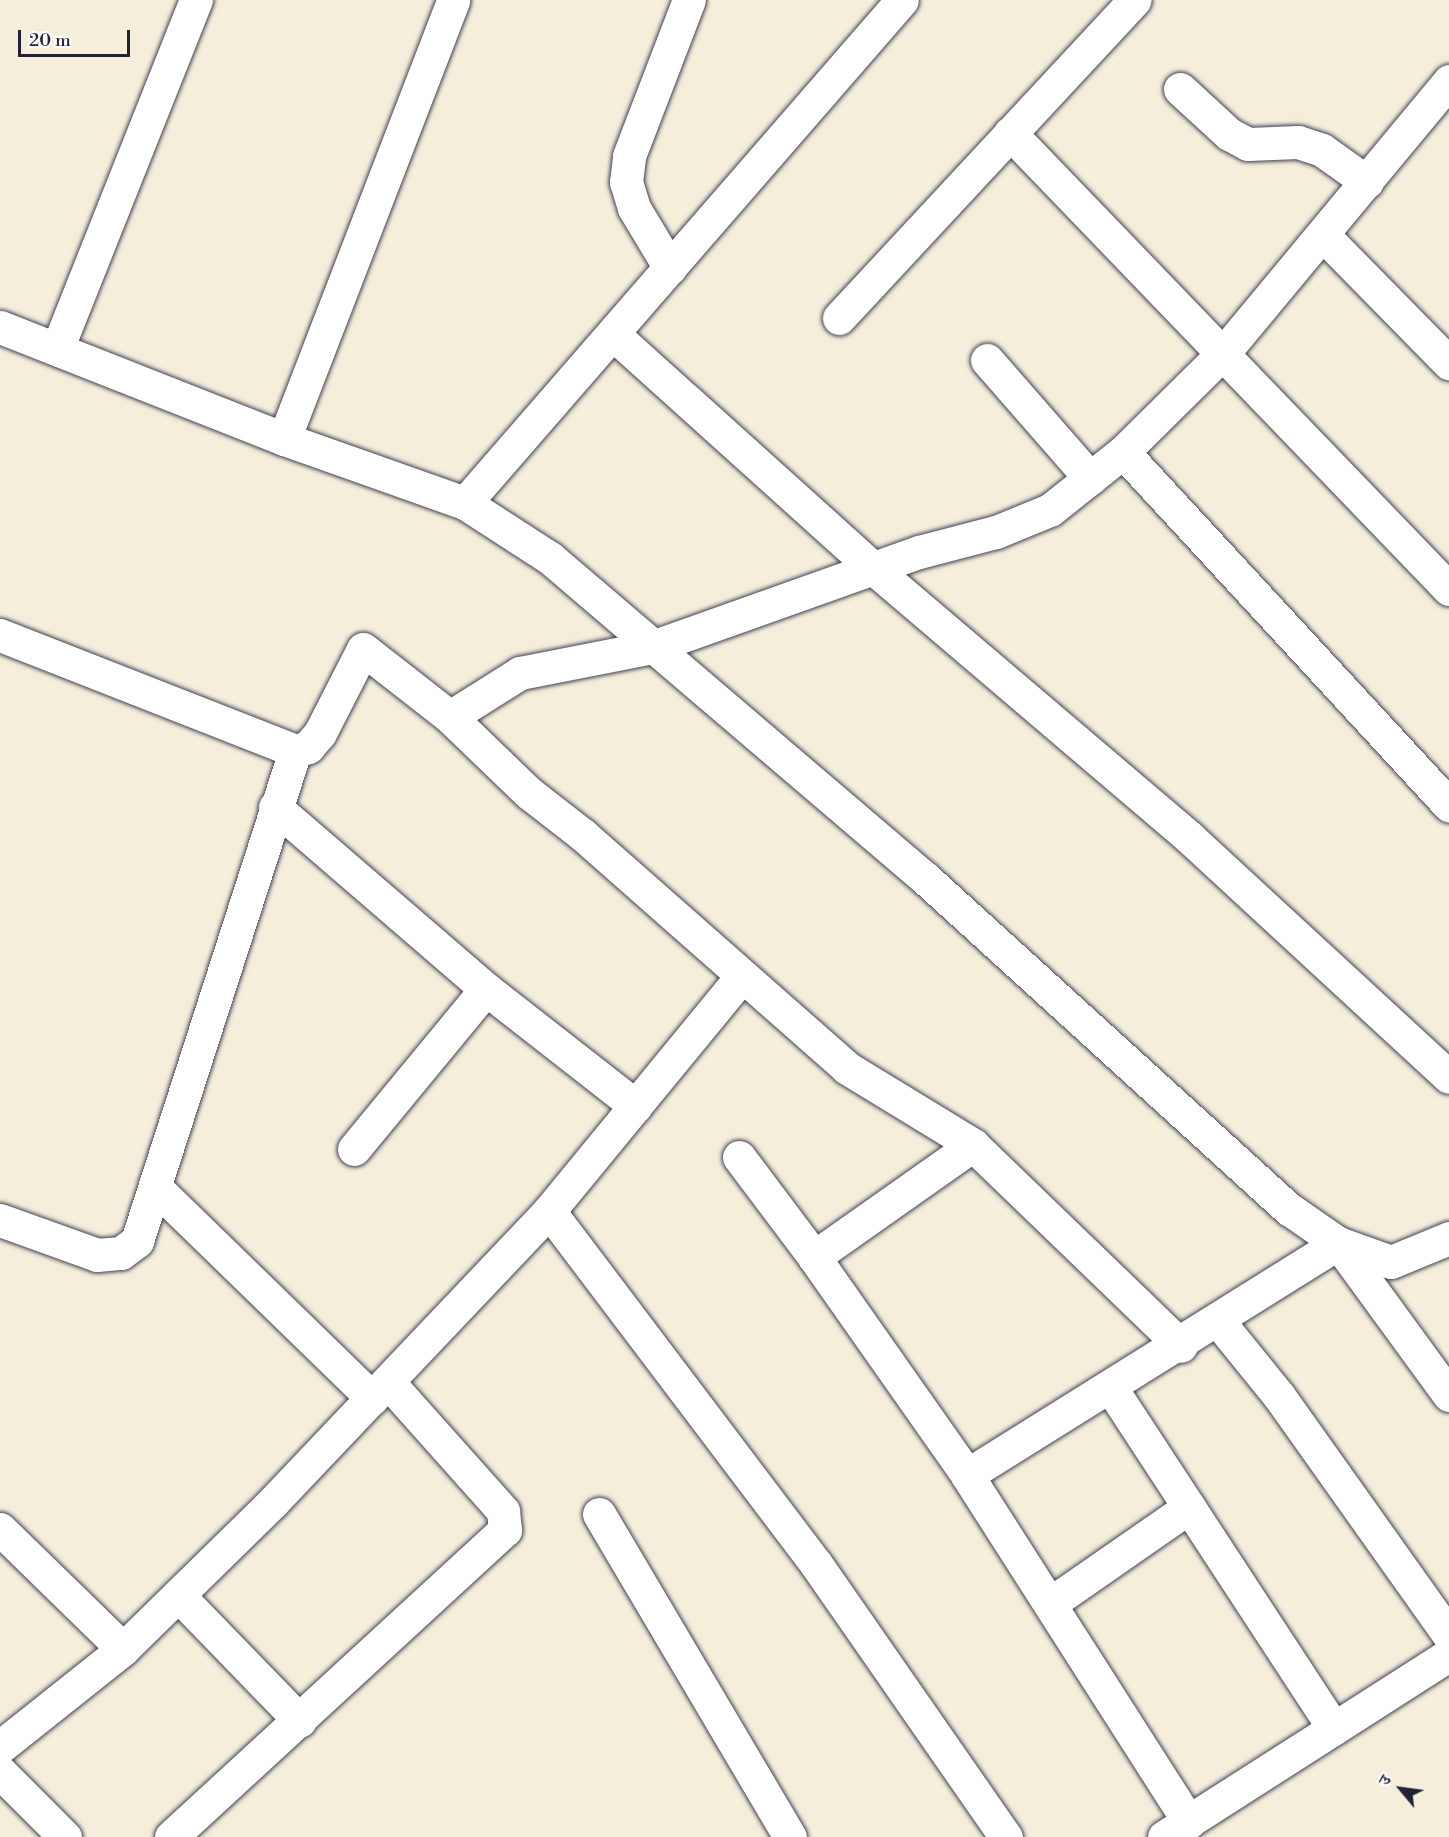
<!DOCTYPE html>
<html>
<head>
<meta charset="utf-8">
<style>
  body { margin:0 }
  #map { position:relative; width:1449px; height:1837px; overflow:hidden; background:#f4eedb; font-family:"Libre Bodoni","Noto Serif Devanagari",serif }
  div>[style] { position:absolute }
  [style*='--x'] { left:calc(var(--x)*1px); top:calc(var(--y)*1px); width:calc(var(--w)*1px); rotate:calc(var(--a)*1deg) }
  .roads { filter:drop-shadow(0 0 2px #424153) drop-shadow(0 0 2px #424153) }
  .minor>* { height:33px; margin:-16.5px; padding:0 16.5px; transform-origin:16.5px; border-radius:16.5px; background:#fff }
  span { translate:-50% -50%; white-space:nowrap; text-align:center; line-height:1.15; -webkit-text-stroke:4.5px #fff; paint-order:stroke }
  .north { position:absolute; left:1371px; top:1759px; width:60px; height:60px; -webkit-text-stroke:4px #fff; paint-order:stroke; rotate:299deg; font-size:16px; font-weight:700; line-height:24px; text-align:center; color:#22223b }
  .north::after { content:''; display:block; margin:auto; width:21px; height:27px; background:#22223b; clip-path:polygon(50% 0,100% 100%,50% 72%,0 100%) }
  .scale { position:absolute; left:18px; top:30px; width:112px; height:27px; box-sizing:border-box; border:3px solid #22223b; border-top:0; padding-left:8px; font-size:18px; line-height:21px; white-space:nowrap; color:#22223b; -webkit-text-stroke:4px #fff; paint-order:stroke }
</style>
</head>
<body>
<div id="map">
  <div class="roads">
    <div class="minor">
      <i style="--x:1180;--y:89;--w:67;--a:42.6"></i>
      <i style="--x:1229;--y:134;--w:21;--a:28"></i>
      <i style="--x:1248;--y:144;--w:50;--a:-2.3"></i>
      <i style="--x:1298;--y:142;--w:25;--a:18"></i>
      <i style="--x:1322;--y:150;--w:55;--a:35.4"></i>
      <i style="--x:1010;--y:133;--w:633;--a:46.09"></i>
      <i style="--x:1323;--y:235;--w:180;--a:45.5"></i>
      <i style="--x:670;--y:268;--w:70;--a:-121"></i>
      <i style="--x:634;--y:208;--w:27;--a:-107"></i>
      <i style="--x:626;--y:182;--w:26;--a:-83"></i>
      <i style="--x:629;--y:156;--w:167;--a:-69"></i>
      <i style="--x:839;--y:318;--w:434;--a:-47.1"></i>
      <i style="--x:0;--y:327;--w:305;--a:21.5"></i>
      <i style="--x:284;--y:439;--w:192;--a:19.5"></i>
      <i style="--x:465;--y:503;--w:101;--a:32.9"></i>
      <i style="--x:550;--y:558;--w:494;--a:40.5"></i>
      <i style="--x:926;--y:879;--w:491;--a:42.3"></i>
      <i style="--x:1289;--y:1209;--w:60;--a:34.8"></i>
      <i style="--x:1338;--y:1243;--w:56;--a:19.7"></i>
      <i style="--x:1391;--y:1262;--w:63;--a:-22.5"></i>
      <i style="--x:613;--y:334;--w:350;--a:42"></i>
      <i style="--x:873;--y:568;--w:416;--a:40.4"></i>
      <i style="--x:1190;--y:838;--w:352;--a:42.7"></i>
      <i style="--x:57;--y:349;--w:376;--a:-68.3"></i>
      <i style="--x:987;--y:360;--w:157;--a:48.9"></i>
      <i style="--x:284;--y:439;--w:470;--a:-68.9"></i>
      <i style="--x:1123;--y:452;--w:481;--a:47.3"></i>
      <i style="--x:465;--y:503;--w:666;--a:-49.02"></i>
      <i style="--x:0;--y:635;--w:318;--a:21.4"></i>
      <i style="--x:296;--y:751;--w:13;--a:-18"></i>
      <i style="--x:308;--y:747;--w:18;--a:-49"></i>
      <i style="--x:320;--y:733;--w:94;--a:-62.9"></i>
      <i style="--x:363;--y:649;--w:110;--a:38"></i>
      <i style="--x:450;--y:717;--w:83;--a:-32.2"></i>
      <i style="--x:520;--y:673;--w:135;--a:-11.1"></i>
      <i style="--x:652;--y:647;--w:283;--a:-19.6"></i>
      <i style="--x:919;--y:552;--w:80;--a:-14.6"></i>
      <i style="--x:996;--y:532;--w:58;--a:-22.2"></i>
      <i style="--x:1050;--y:510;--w:93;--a:-38.5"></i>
      <i style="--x:1123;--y:452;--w:144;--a:-44.7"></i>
      <i style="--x:1225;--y:351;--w:351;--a:-50.3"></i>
      <i style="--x:450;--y:717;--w:110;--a:43.9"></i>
      <i style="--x:529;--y:793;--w:68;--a:37.9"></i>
      <i style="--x:583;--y:835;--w:352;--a:41.4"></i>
      <i style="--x:847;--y:1068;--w:148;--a:31.4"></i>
      <i style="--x:973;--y:1145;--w:289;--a:44"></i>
      <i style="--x:275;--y:807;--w:279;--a:40.8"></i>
      <i style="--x:486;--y:989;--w:190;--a:38"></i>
      <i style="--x:354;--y:1149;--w:207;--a:-50.5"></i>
      <i style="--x:739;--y:1157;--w:125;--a:53.1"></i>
      <i style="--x:814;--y:1257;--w:194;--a:-35.2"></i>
      <i style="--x:155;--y:1187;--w:303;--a:44.2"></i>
      <i style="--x:549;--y:1211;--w:443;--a:52.9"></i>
      <i style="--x:816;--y:1564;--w:333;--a:55.2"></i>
      <i style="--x:0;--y:1220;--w:103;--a:19.8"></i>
      <i style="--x:97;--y:1255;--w:24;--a:-5"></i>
      <i style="--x:121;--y:1253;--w:20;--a:-37"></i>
      <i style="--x:137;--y:1241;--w:515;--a:-72.13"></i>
      <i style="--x:814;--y:1257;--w:266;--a:54.9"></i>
      <i style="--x:967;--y:1475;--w:412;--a:57.4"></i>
      <i style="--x:1219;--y:1322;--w:95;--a:51"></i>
      <i style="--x:1279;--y:1396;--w:293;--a:54.6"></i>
      <i style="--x:1111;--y:1388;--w:407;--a:56.8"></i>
      <i style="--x:967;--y:1475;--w:438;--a:-32"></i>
      <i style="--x:1338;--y:1243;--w:188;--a:53.9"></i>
      <i style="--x:599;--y:1514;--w:375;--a:59.4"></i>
      <i style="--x:0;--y:1529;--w:172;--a:44.3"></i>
      <i style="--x:178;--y:1595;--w:175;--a:45.9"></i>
      <i style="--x:1051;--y:1603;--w:168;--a:-34.8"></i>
      <i style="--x:0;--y:1747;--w:157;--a:-38.5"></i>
      <i style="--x:123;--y:1649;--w:210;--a:-44.4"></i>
      <i style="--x:273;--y:1502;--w:401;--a:-46.5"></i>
      <i style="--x:549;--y:1211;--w:304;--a:-50.6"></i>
      <i style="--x:0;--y:1772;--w:92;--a:45"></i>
      <i style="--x:171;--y:1837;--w:454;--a:-42.6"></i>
      <i style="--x:505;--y:1530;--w:19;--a:-96"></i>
      <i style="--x:503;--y:1511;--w:173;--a:-131.7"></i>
      <i style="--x:1164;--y:1837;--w:338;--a:-32.6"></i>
    </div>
  </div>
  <div class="north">उ</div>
  <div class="scale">20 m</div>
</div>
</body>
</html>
